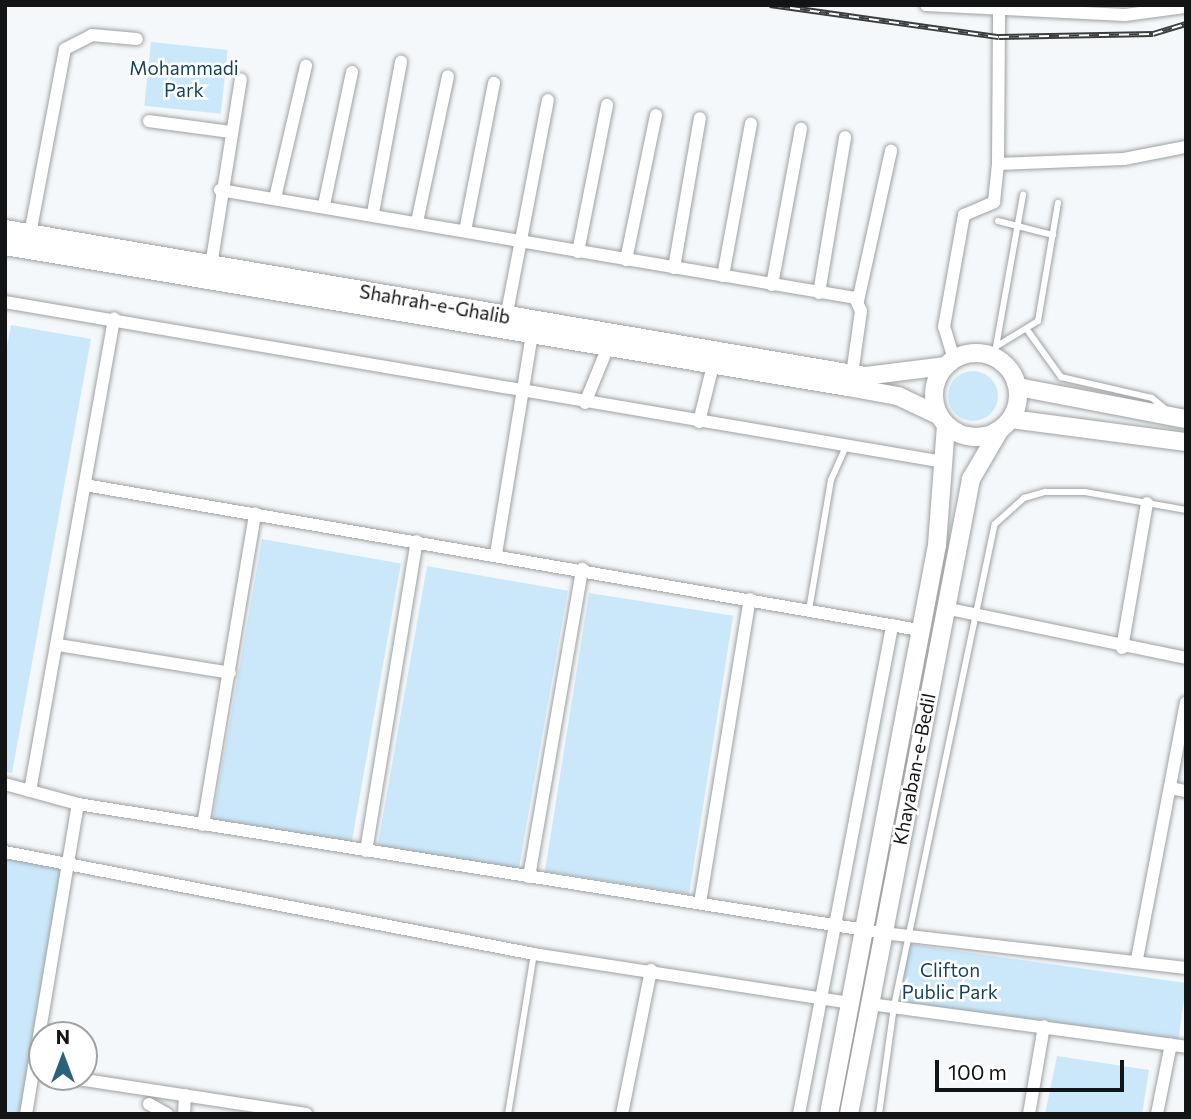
<!DOCTYPE html>
<html>
<head>
<meta charset="utf-8">
<style>
  body { margin:0 }
  #map { position:relative; width:1191px; height:1119px; overflow:hidden; background:#f4f8fa; font-family:Commissioner,sans-serif }
  div>[style] { position:absolute }
  [style*='--x'] { left:calc(var(--x)*1px); top:calc(var(--y)*1px); width:calc(var(--w)*1px); rotate:calc(var(--a)*1deg) }
  .green>* { inset:0; background:#cbe8fa; transform-origin:0 0 }
  .round { border-radius:50% }
  .roads { filter:drop-shadow(0 0 2px #9ea1a3) drop-shadow(0 0 2px #9ea1a3) }
  .lane>* { height:6px; margin:-3px; padding:0 3px; transform-origin:3px; border-radius:3px; background:#fff }
  .street>* { height:12px; margin:-6px; padding:0 6px; transform-origin:6px; border-radius:6px; background:#fff }
  .secondary>* { height:18px; margin:-9px; padding:0 9px; transform-origin:9px; border-radius:9px; background:#fff }
  .secondary>.ring { margin:-9px; padding:0; box-sizing:content-box; background:none; border:18px solid #fff; border-radius:50% }
  .rail>* { height:6px; margin-top:-3px; transform-origin:0; background:repeating-linear-gradient(90deg,#fff 0 10px,#3b3d3e 0 20px); box-sizing:border-box; border-block:2px solid #3b3d3e }
  span { translate:-50% -50%; white-space:nowrap; text-align:center; line-height:1.15; -webkit-text-stroke:5px #fff; paint-order:stroke }
  .park-label { font-size:19px; color:#14435a }
  .street-label { font-size:19px; color:#131415 }
  .frame { position:absolute; inset:0; border:7px solid #131415; pointer-events:none }
  .north { position:absolute; left:28px; top:1021px; width:70px; height:70px; box-sizing:border-box; background:#fff; border:2px solid #a1a1a1; border-radius:50%; rotate:0deg; font-size:19px; font-weight:700; line-height:28px; text-align:center; color:#131415 }
  .north::after { content:''; display:block; margin:auto; width:24px; height:32px; background:#2c617c; clip-path:polygon(50% 0,100% 100%,50% 72%,0 100%) }
  .scale { position:absolute; left:935px; top:1060px; width:189px; height:32px; box-sizing:border-box; border:4px solid #131415; border-top:0; padding-left:9px; font-size:21px; line-height:24px; white-space:nowrap; color:#131415; -webkit-text-stroke:5px #fff; paint-order:stroke }
</style>
</head>
<body>
<div id="map">
  <div class="green">
    <i style="left:151px;top:42px;width:77px;height:64px;rotate:6deg"></i>
    <i style="clip-path:polygon(11px 325px,91px 339px,12px 773px,5px 772px,5px 357px)"></i>
    <i class="round" style="left:948px;top:371px;width:50px;height:50px"></i>
    <i style="left:262px;top:539px;width:141px;height:284px;rotate:10deg"></i>
    <i style="left:427px;top:566px;width:143px;height:284px;rotate:10deg"></i>
    <i style="left:589px;top:593px;width:146px;height:282px;rotate:9deg"></i>
    <i style="clip-path:polygon(5px 852px,71px 864px,25px 1114px,5px 1114px)"></i>
    <i style="left:908px;top:944px;width:281px;height:64px;rotate:8deg"></i>
    <i style="clip-path:polygon(1057px 1056px,1149px 1070px,1142px 1114px,1045px 1114px)"></i>
  </div>
  <div class="roads">
    <div class="lane">
      <i style="--x:998;--y:221;--w:57;--a:14.3"></i>
      <i style="--x:1028;--y:331;--w:57;--a:54.3"></i>
      <i style="--x:1061;--y:377;--w:93;--a:13"></i>
      <i style="--x:1152;--y:398;--w:22;--a:39"></i>
      <i style="--x:997;--y:346;--w:48;--a:-31.4"></i>
      <i style="--x:1038;--y:321;--w:120;--a:-80.4"></i>
      <i style="--x:994;--y:358;--w:166;--a:-79.9"></i>
      <i style="--x:809;--y:610;--w:132;--a:-80.4"></i>
      <i style="--x:831;--y:480;--w:37;--a:-66"></i>
      <i style="--x:508;--y:1114;--w:162;--a:-80.8"></i>
      <i style="--x:879;--y:1114;--w:109;--a:-82.1"></i>
      <i style="--x:894;--y:1006;--w:492;--a:-78.2"></i>
      <i style="--x:995;--y:524;--w:39;--a:-42"></i>
      <i style="--x:1024;--y:498;--w:22;--a:-16"></i>
      <i style="--x:1045;--y:492;--w:40;--a:0"></i>
      <i style="--x:1085;--y:492;--w:103;--a:10.1"></i>
    </div>
    <div class="street">
      <i style="--x:926;--y:5;--w:199;--a:2.9"></i>
      <i style="--x:1125;--y:15;--w:62;--a:-7.5"></i>
      <i style="--x:149;--y:121;--w:82;--a:7.7"></i>
      <i style="--x:998;--y:164;--w:152;--a:-89.6"></i>
      <i style="--x:220;--y:190;--w:644;--a:9.65"></i>
      <i style="--x:855;--y:298;--w:14;--a:65"></i>
      <i style="--x:861;--y:311;--w:64;--a:98.1"></i>
      <i style="--x:275;--y:198;--w:136;--a:-76.8"></i>
      <i style="--x:324;--y:205;--w:136;--a:-78.1"></i>
      <i style="--x:373;--y:213;--w:154;--a:-79.5"></i>
      <i style="--x:417;--y:222;--w:149;--a:-78"></i>
      <i style="--x:465;--y:231;--w:151;--a:-78.9"></i>
      <i style="--x:30;--y:234;--w:188;--a:-79.3"></i>
      <i style="--x:65;--y:49;--w:30;--a:-27"></i>
      <i style="--x:92;--y:35;--w:45;--a:5.1"></i>
      <i style="--x:578;--y:252;--w:150;--a:-78.8"></i>
      <i style="--x:626;--y:260;--w:148;--a:-78.3"></i>
      <i style="--x:674;--y:268;--w:152;--a:-80.2"></i>
      <i style="--x:210;--y:272;--w:195;--a:-80.9"></i>
      <i style="--x:723;--y:276;--w:155;--a:-79.6"></i>
      <i style="--x:772;--y:285;--w:159;--a:-79.5"></i>
      <i style="--x:819;--y:293;--w:158;--a:-80.5"></i>
      <i style="--x:858;--y:301;--w:154;--a:-77.6"></i>
      <i style="--x:5;--y:302;--w:953;--a:9.67"></i>
      <i style="--x:505;--y:323;--w:227;--a:-79.1"></i>
      <i style="--x:954;--y:359;--w:34;--a:-107"></i>
      <i style="--x:944;--y:327;--w:114;--a:-79.9"></i>
      <i style="--x:964;--y:215;--w:33;--a:-23"></i>
      <i style="--x:994;--y:202;--w:38;--a:-84"></i>
      <i style="--x:998;--y:164;--w:126;--a:-2.3"></i>
      <i style="--x:1124;--y:159;--w:63;--a:-11"></i>
      <i style="--x:585;--y:403;--w:61;--a:-67.7"></i>
      <i style="--x:699;--y:422;--w:59;--a:-76.2"></i>
      <i style="--x:85;--y:485;--w:847;--a:9.86"></i>
      <i style="--x:496;--y:554;--w:222;--a:-80.7"></i>
      <i style="--x:945;--y:608;--w:246;--a:11.7"></i>
      <i style="--x:58;--y:645;--w:174;--a:9.2"></i>
      <i style="--x:1122;--y:648;--w:147;--a:-80.2"></i>
      <i style="--x:5;--y:784;--w:76;--a:15.3"></i>
      <i style="--x:78;--y:804;--w:815;--a:9.1"></i>
      <i style="--x:883;--y:933;--w:305;--a:6.6"></i>
      <i style="--x:1170;--y:788;--w:16;--a:11"></i>
      <i style="--x:30;--y:791;--w:480;--a:-79.9"></i>
      <i style="--x:203;--y:825;--w:316;--a:-80.5"></i>
      <i style="--x:366;--y:851;--w:314;--a:-80.7"></i>
      <i style="--x:5;--y:852;--w:539;--a:10.91"></i>
      <i style="--x:534;--y:954;--w:320;--a:8.8"></i>
      <i style="--x:529;--y:877;--w:313;--a:-80.2"></i>
      <i style="--x:700;--y:903;--w:308;--a:-80.7"></i>
      <i style="--x:1137;--y:959;--w:261;--a:-79.2"></i>
      <i style="--x:870;--y:1004;--w:319;--a:7.7"></i>
      <i style="--x:65;--y:1077;--w:244;--a:8.7"></i>
      <i style="--x:149;--y:1104;--w:21;--a:29"></i>
      <i style="--x:26;--y:1114;--w:314;--a:-80.5"></i>
      <i style="--x:184;--y:1114;--w:19;--a:-87"></i>
      <i style="--x:622;--y:1114;--w:147;--a:-78.6"></i>
      <i style="--x:799;--y:1114;--w:498;--a:-79.2"></i>
      <i style="--x:1029;--y:1114;--w:89;--a:-80.3"></i>
      <i style="--x:1157;--y:1114;--w:71;--a:-78.7"></i>
    </div>
    <div class="secondary">
      <i style="--x:5;--y:229;--w:872;--a:9.7"></i>
      <i style="--x:865;--y:376;--w:81;--a:-7.1"></i>
      <i style="--x:5;--y:246;--w:855;--a:9.5"></i>
      <i style="--x:848;--y:387;--w:51;--a:10.2"></i>
      <i style="--x:898;--y:396;--w:44;--a:25.4"></i>
      <i class="ring" style="left:934px;top:353px;width:66px;height:66px"></i>
      <i style="--x:1018;--y:387;--w:171;--a:10.8"></i>
      <i style="--x:1011;--y:419;--w:177;--a:7.5"></i>
      <i style="--x:829;--y:1114;--w:579;--a:-79.25"></i>
      <i style="--x:937;--y:545;--w:119;--a:-85.7"></i>
      <i style="--x:849;--y:1114;--w:647;--a:-79.12"></i>
      <i style="--x:971;--y:479;--w:56;--a:-59.7"></i>
    </div>
  </div>
  <div class="rail">
    <i style="--x:770;--y:5;--w:231;--a:8"></i>
    <i style="--x:999;--y:37;--w:154;--a:-1.1"></i>
    <i style="--x:1153;--y:34;--w:34;--a:-17"></i>
  </div>
  <div class="park-label">
    <span style="left:184px;top:79px">Mohammadi<br>Park</span>
    <span style="left:950px;top:981px">Clifton<br>Public Park</span>
  </div>
  <div class="street-label">
    <span style="left:435px;top:304px;rotate:10deg">Shahrah-e-Ghalib</span>
    <span style="left:914px;top:769px;rotate:-79deg">Khayaban-e-Bedil</span>
  </div>
  <div class="frame"></div>
  <div class="north">N</div>
  <div class="scale">100 m</div>
</div>
</body>
</html>
